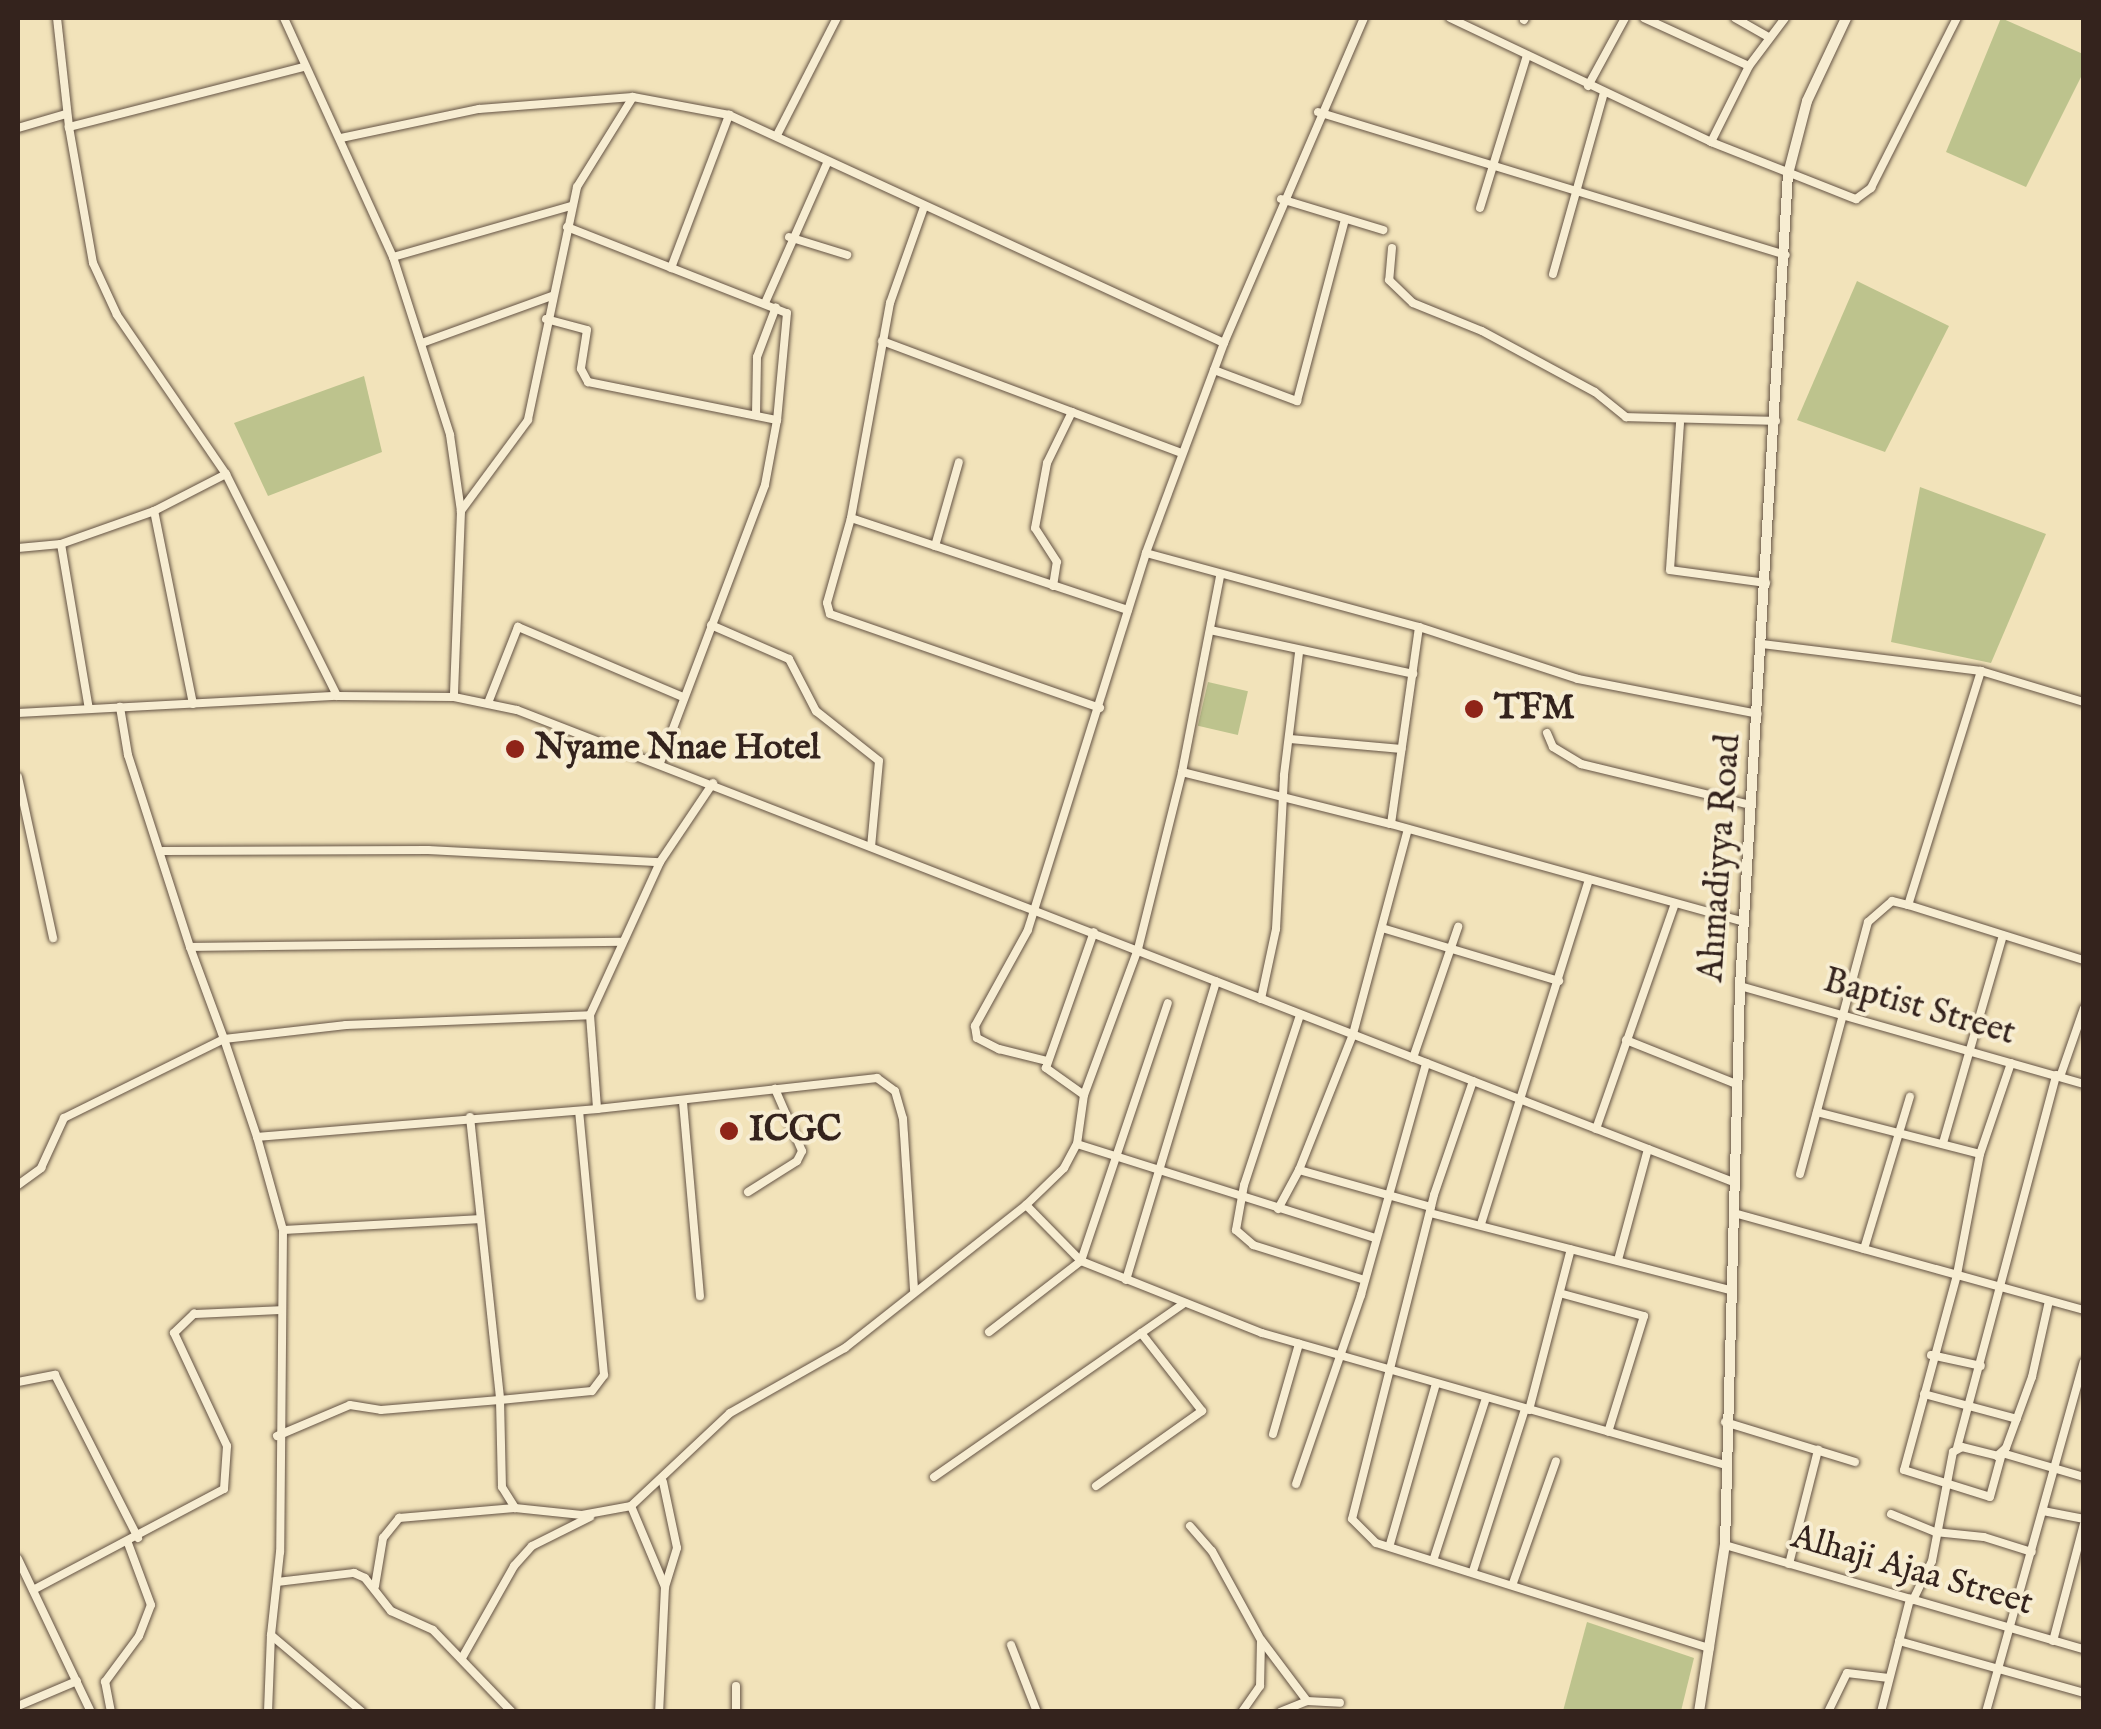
<!DOCTYPE html>
<html>
<head>
<meta charset="utf-8">
<style>
  body { margin:0 }
  #map { position:relative; width:2101px; height:1729px; overflow:hidden; background:#f2e3ba; font-family:"IM FELL English",serif }
  div>[style] { position:absolute }
  [style*='--x'] { left:calc(var(--x)*1px); top:calc(var(--y)*1px); width:calc(var(--w)*1px); rotate:calc(var(--a)*1deg) }
  .green>* { inset:0; background:#bdc38d; transform-origin:0 0 }
  .roads { filter:drop-shadow(0 0 2px #645344) drop-shadow(0 0 2px #645344) }
  .minor>* { height:8px; margin:-4px; padding:0 4px; transform-origin:4px; border-radius:4px; background:#f7edd2 }
  .tertiary>* { height:10px; margin:-5px; padding:0 5px; transform-origin:5px; border-radius:5px; background:#f7edd2 }
  .dots>* { width:28px; height:28px; translate:-50% -50%; box-sizing:border-box; border:5px solid #f7edd2; border-radius:50% }
  span { translate:-50% -50%; white-space:nowrap; text-align:center; line-height:1.15; -webkit-text-stroke:8px #f7edd2; paint-order:stroke }
  .poi-label { font-size:35px; color:#34231d; font-weight:700 }
  .left { translate:0 -50%; text-align:left }
  .street-label { font-size:35px; color:#34231d }
  .frame { position:absolute; inset:0; border:20px solid #34231d; pointer-events:none }
</style>
</head>
<body>
<div id="map">
  <div class="green">
    <i style="clip-path:polygon(2001px 18px,2083px 54px,2083px 73px,2026px 187px,1946px 152px)"></i>
    <i style="clip-path:polygon(1857px 281px,1949px 326px,1885px 452px,1797px 420px)"></i>
    <i style="clip-path:polygon(364px 376px,382px 452px,268px 496px,234px 423px)"></i>
    <i style="clip-path:polygon(1920px 487px,2046px 534px,1991px 663px,1891px 642px)"></i>
    <i style="left:1208px;top:682px;width:41px;height:45px;rotate:13deg"></i>
    <i style="clip-path:polygon(1587px 1622px,1694px 1658px,1681px 1711px,1563px 1711px)"></i>
  </div>
  <div class="roads">
    <div class="minor">
      <i style="--x:57;--y:18;--w:110;--a:83.7"></i>
      <i style="--x:284;--y:18;--w:263;--a:65.5"></i>
      <i style="--x:393;--y:257;--w:187;--a:72.2"></i>
      <i style="--x:450;--y:435;--w:77;--a:81.8"></i>
      <i style="--x:461;--y:511;--w:186;--a:92.2"></i>
      <i style="--x:1450;--y:18;--w:289;--a:25.4"></i>
      <i style="--x:1711;--y:142;--w:156;--a:21.5"></i>
      <i style="--x:1856;--y:199;--w:19;--a:-36"></i>
      <i style="--x:1871;--y:188;--w:191;--a:-63.2"></i>
      <i style="--x:1644;--y:18;--w:115;--a:24.6"></i>
      <i style="--x:1735;--y:18;--w:40;--a:29.7"></i>
      <i style="--x:1524;--y:20;--w:2;--a:-63"></i>
      <i style="--x:303;--y:67;--w:242;--a:165.6"></i>
      <i style="--x:69;--y:127;--w:138;--a:80"></i>
      <i style="--x:93;--y:263;--w:57;--a:65.2"></i>
      <i style="--x:117;--y:315;--w:193;--a:55.6"></i>
      <i style="--x:226;--y:474;--w:248;--a:63.4"></i>
      <i style="--x:1588;--y:86;--w:77;--a:-61.4"></i>
      <i style="--x:633;--y:97;--w:98;--a:10.6"></i>
      <i style="--x:729;--y:115;--w:545;--a:24.73"></i>
      <i style="--x:1224;--y:343;--w:224;--a:110.4"></i>
      <i style="--x:1146;--y:553;--w:395;--a:107.4"></i>
      <i style="--x:1028;--y:930;--w:110;--a:118.9"></i>
      <i style="--x:975;--y:1026;--w:12;--a:81"></i>
      <i style="--x:977;--y:1038;--w:25;--a:27"></i>
      <i style="--x:999;--y:1049;--w:49;--a:14"></i>
      <i style="--x:1318;--y:112;--w:489;--a:17"></i>
      <i style="--x:18;--y:128;--w:50;--a:-16.3"></i>
      <i style="--x:777;--y:135;--w:131;--a:-62.9"></i>
      <i style="--x:341;--y:138;--w:141;--a:-11.9"></i>
      <i style="--x:479;--y:109;--w:154;--a:-4.5"></i>
      <i style="--x:633;--y:97;--w:106;--a:121.9"></i>
      <i style="--x:577;--y:187;--w:238;--a:101.9"></i>
      <i style="--x:528;--y:420;--w:113;--a:126.4"></i>
      <i style="--x:1711;--y:142;--w:85;--a:-63.4"></i>
      <i style="--x:1749;--y:66;--w:60;--a:-53.1"></i>
      <i style="--x:1281;--y:199;--w:107;--a:16.9"></i>
      <i style="--x:924;--y:207;--w:102;--a:109.5"></i>
      <i style="--x:890;--y:303;--w:219;--a:100.3"></i>
      <i style="--x:851;--y:518;--w:292;--a:18.4"></i>
      <i style="--x:1480;--y:208;--w:160;--a:-72.9"></i>
      <i style="--x:567;--y:227;--w:236;--a:21.4"></i>
      <i style="--x:787;--y:313;--w:107;--a:95.3"></i>
      <i style="--x:789;--y:237;--w:61;--a:17.2"></i>
      <i style="--x:1392;--y:248;--w:32;--a:95"></i>
      <i style="--x:1389;--y:280;--w:33;--a:44"></i>
      <i style="--x:1413;--y:303;--w:74;--a:22.1"></i>
      <i style="--x:1482;--y:331;--w:128;--a:28.4"></i>
      <i style="--x:1595;--y:392;--w:40;--a:39"></i>
      <i style="--x:1626;--y:417;--w:150;--a:1.5"></i>
      <i style="--x:393;--y:257;--w:185;--a:-16"></i>
      <i style="--x:671;--y:268;--w:164;--a:-69.2"></i>
      <i style="--x:1553;--y:274;--w:188;--a:-74.3"></i>
      <i style="--x:765;--y:303;--w:155;--a:-66.1"></i>
      <i style="--x:546;--y:319;--w:42;--a:15"></i>
      <i style="--x:587;--y:330;--w:39;--a:99"></i>
      <i style="--x:581;--y:369;--w:15;--a:62"></i>
      <i style="--x:588;--y:382;--w:193;--a:11.4"></i>
      <i style="--x:777;--y:420;--w:66;--a:100.5"></i>
      <i style="--x:765;--y:485;--w:297;--a:110.7"></i>
      <i style="--x:882;--y:341;--w:320;--a:20.5"></i>
      <i style="--x:422;--y:343;--w:138;--a:-19.9"></i>
      <i style="--x:1224;--y:343;--w:354;--a:-66.7"></i>
      <i style="--x:1214;--y:370;--w:89;--a:20.5"></i>
      <i style="--x:1297;--y:401;--w:188;--a:-75.2"></i>
      <i style="--x:756;--y:415;--w:58;--a:-89"></i>
      <i style="--x:757;--y:357;--w:53;--a:-69.2"></i>
      <i style="--x:1680;--y:423;--w:147;--a:93.9"></i>
      <i style="--x:1670;--y:570;--w:97;--a:7.7"></i>
      <i style="--x:851;--y:518;--w:88;--a:105.8"></i>
      <i style="--x:827;--y:603;--w:11;--a:75"></i>
      <i style="--x:830;--y:614;--w:286;--a:19.2"></i>
      <i style="--x:61;--y:544;--w:167;--a:80.4"></i>
      <i style="--x:935;--y:546;--w:87;--a:-74.1"></i>
      <i style="--x:18;--y:548;--w:43;--a:-5.3"></i>
      <i style="--x:61;--y:544;--w:99;--a:-19.5"></i>
      <i style="--x:1146;--y:553;--w:283;--a:15.2"></i>
      <i style="--x:1419;--y:627;--w:199;--a:98.1"></i>
      <i style="--x:1391;--y:824;--w:367;--a:15.5"></i>
      <i style="--x:1053;--y:586;--w:24;--a:-81"></i>
      <i style="--x:1057;--y:562;--w:40;--a:-122.9"></i>
      <i style="--x:1035;--y:528;--w:66;--a:-79.5"></i>
      <i style="--x:1047;--y:463;--w:57;--a:-63.9"></i>
      <i style="--x:711;--y:625;--w:85;--a:23.6"></i>
      <i style="--x:789;--y:659;--w:59;--a:62.6"></i>
      <i style="--x:816;--y:711;--w:80;--a:38.4"></i>
      <i style="--x:879;--y:761;--w:86;--a:95.3"></i>
      <i style="--x:1419;--y:627;--w:167;--a:18.1"></i>
      <i style="--x:1578;--y:679;--w:183;--a:11"></i>
      <i style="--x:1210;--y:630;--w:208;--a:12.2"></i>
      <i style="--x:1762;--y:644;--w:221;--a:7"></i>
      <i style="--x:1981;--y:671;--w:108;--a:16.8"></i>
      <i style="--x:1981;--y:671;--w:245;--a:107.3"></i>
      <i style="--x:1908;--y:905;--w:184;--a:17.4"></i>
      <i style="--x:488;--y:703;--w:82;--a:-68.5"></i>
      <i style="--x:518;--y:627;--w:179;--a:23"></i>
      <i style="--x:193;--y:704;--w:197;--a:-101.4"></i>
      <i style="--x:154;--y:511;--w:81;--a:-27.2"></i>
      <i style="--x:18;--y:713;--w:319;--a:-3.1"></i>
      <i style="--x:337;--y:696;--w:117;--a:0.5"></i>
      <i style="--x:454;--y:697;--w:64;--a:11.7"></i>
      <i style="--x:517;--y:710;--w:1304;--a:21.21"></i>
      <i style="--x:1547;--y:733;--w:15;--a:67"></i>
      <i style="--x:1553;--y:747;--w:33;--a:31"></i>
      <i style="--x:1581;--y:764;--w:175;--a:13.6"></i>
      <i style="--x:1290;--y:739;--w:112;--a:5.1"></i>
      <i style="--x:1182;--y:772;--w:215;--a:14"></i>
      <i style="--x:18;--y:777;--w:165;--a:77.7"></i>
      <i style="--x:163;--y:851;--w:265;--a:-0.2"></i>
      <i style="--x:428;--y:850;--w:232;--a:3"></i>
      <i style="--x:1382;--y:928;--w:185;--a:16.7"></i>
      <i style="--x:190;--y:947;--w:430;--a:-0.7"></i>
      <i style="--x:1740;--y:986;--w:358;--a:15.9"></i>
      <i style="--x:1261;--y:999;--w:72;--a:-77.9"></i>
      <i style="--x:1276;--y:929;--w:154;--a:-87"></i>
      <i style="--x:1284;--y:775;--w:123;--a:-83"></i>
      <i style="--x:590;--y:1015;--w:168;--a:-65.4"></i>
      <i style="--x:660;--y:862;--w:95;--a:-56.1"></i>
      <i style="--x:1300;--y:1015;--w:179;--a:108.2"></i>
      <i style="--x:1244;--y:1185;--w:46;--a:100.1"></i>
      <i style="--x:1236;--y:1230;--w:23;--a:41"></i>
      <i style="--x:1253;--y:1245;--w:117;--a:17.4"></i>
      <i style="--x:1626;--y:1040;--w:118;--a:21.8"></i>
      <i style="--x:1413;--y:1058;--w:139;--a:-71"></i>
      <i style="--x:2011;--y:1063;--w:96;--a:108.8"></i>
      <i style="--x:1980;--y:1154;--w:123;--a:100.8"></i>
      <i style="--x:1957;--y:1275;--w:202;--a:105.2"></i>
      <i style="--x:1904;--y:1470;--w:90;--a:17.4"></i>
      <i style="--x:1990;--y:1497;--w:46;--a:-74.7"></i>
      <i style="--x:2002;--y:1453;--w:85;--a:16.3"></i>
      <i style="--x:2060;--y:1077;--w:73;--a:-70.8"></i>
      <i style="--x:1473;--y:1081;--w:120;--a:108.9"></i>
      <i style="--x:1434;--y:1195;--w:334;--a:104.2"></i>
      <i style="--x:1352;--y:1519;--w:34;--a:45"></i>
      <i style="--x:1376;--y:1543;--w:350;--a:17.5"></i>
      <i style="--x:1084;--y:1095;--w:47;--a:-144.6"></i>
      <i style="--x:1046;--y:1068;--w:144;--a:-70.6"></i>
      <i style="--x:683;--y:1102;--w:195;--a:85"></i>
      <i style="--x:597;--y:1109;--w:282;--a:-6.3"></i>
      <i style="--x:877;--y:1078;--w:22;--a:36"></i>
      <i style="--x:895;--y:1091;--w:29;--a:74"></i>
      <i style="--x:903;--y:1119;--w:172;--a:86.3"></i>
      <i style="--x:1817;--y:1112;--w:168;--a:14.4"></i>
      <i style="--x:470;--y:1117;--w:285;--a:83.9"></i>
      <i style="--x:500;--y:1400;--w:92;--a:-5.6"></i>
      <i style="--x:592;--y:1391;--w:20;--a:-53"></i>
      <i style="--x:604;--y:1375;--w:265;--a:-95.4"></i>
      <i style="--x:1596;--y:1129;--w:239;--a:-70.7"></i>
      <i style="--x:257;--y:1137;--w:97;--a:74.4"></i>
      <i style="--x:283;--y:1230;--w:322;--a:90.5"></i>
      <i style="--x:280;--y:1552;--w:83;--a:96.2"></i>
      <i style="--x:1943;--y:1143;--w:216;--a:-73.9"></i>
      <i style="--x:1077;--y:1144;--w:49;--a:-81.9"></i>
      <i style="--x:1084;--y:1095;--w:156;--a:-69.7"></i>
      <i style="--x:1138;--y:949;--w:182;--a:-76"></i>
      <i style="--x:1182;--y:772;--w:199;--a:-79"></i>
      <i style="--x:1299;--y:1170;--w:146;--a:-68.3"></i>
      <i style="--x:1353;--y:1034;--w:212;--a:-75"></i>
      <i style="--x:1800;--y:1174;--w:261;--a:-74.9"></i>
      <i style="--x:1868;--y:922;--w:32;--a:-41"></i>
      <i style="--x:1892;--y:901;--w:16;--a:14"></i>
      <i style="--x:18;--y:1185;--w:29;--a:-36"></i>
      <i style="--x:41;--y:1168;--w:55;--a:-65.3"></i>
      <i style="--x:64;--y:1118;--w:178;--a:-26.3"></i>
      <i style="--x:224;--y:1039;--w:123;--a:-6.5"></i>
      <i style="--x:346;--y:1025;--w:244;--a:-2.3"></i>
      <i style="--x:590;--y:1015;--w:94;--a:85.7"></i>
      <i style="--x:597;--y:1109;--w:341;--a:175.3"></i>
      <i style="--x:257;--y:1137;--w:103;--a:-108.6"></i>
      <i style="--x:224;--y:1039;--w:98;--a:-110.3"></i>
      <i style="--x:190;--y:947;--w:202;--a:-107.9"></i>
      <i style="--x:128;--y:755;--w:49;--a:-99.5"></i>
      <i style="--x:748;--y:1192;--w:58;--a:-32.3"></i>
      <i style="--x:797;--y:1161;--w:11;--a:-63"></i>
      <i style="--x:802;--y:1151;--w:68;--a:-113.5"></i>
      <i style="--x:1026;--y:1205;--w:78;--a:45.5"></i>
      <i style="--x:1081;--y:1261;--w:195;--a:21.7"></i>
      <i style="--x:1262;--y:1333;--w:481;--a:15.9"></i>
      <i style="--x:1278;--y:1209;--w:44;--a:-61.7"></i>
      <i style="--x:1299;--y:1170;--w:137;--a:15.7"></i>
      <i style="--x:1430;--y:1213;--w:310;--a:14.4"></i>
      <i style="--x:1734;--y:1213;--w:363;--a:15.5"></i>
      <i style="--x:1481;--y:1224;--w:361;--a:-72.6"></i>
      <i style="--x:283;--y:1230;--w:195;--a:-3.2"></i>
      <i style="--x:1864;--y:1249;--w:159;--a:-73.2"></i>
      <i style="--x:1618;--y:1260;--w:115;--a:-74.9"></i>
      <i style="--x:1126;--y:1280;--w:312;--a:-73.2"></i>
      <i style="--x:1563;--y:1294;--w:84;--a:15.2"></i>
      <i style="--x:1644;--y:1316;--w:121;--a:107.2"></i>
      <i style="--x:989;--y:1332;--w:116;--a:-37.7"></i>
      <i style="--x:1081;--y:1261;--w:272;--a:-71.4"></i>
      <i style="--x:1931;--y:1355;--w:51;--a:12.4"></i>
      <i style="--x:18;--y:1382;--w:38;--a:-11"></i>
      <i style="--x:55;--y:1375;--w:183;--a:63"></i>
      <i style="--x:1924;--y:1394;--w:96;--a:15"></i>
      <i style="--x:1529;--y:1410;--w:166;--a:-75.4"></i>
      <i style="--x:1725;--y:1422;--w:136;--a:17.1"></i>
      <i style="--x:1273;--y:1434;--w:94;--a:-73.9"></i>
      <i style="--x:277;--y:1436;--w:79;--a:-23"></i>
      <i style="--x:350;--y:1405;--w:31;--a:9"></i>
      <i style="--x:381;--y:1410;--w:119;--a:-4.8"></i>
      <i style="--x:500;--y:1400;--w:87;--a:88.7"></i>
      <i style="--x:502;--y:1487;--w:25;--a:58"></i>
      <i style="--x:515;--y:1508;--w:67;--a:6"></i>
      <i style="--x:582;--y:1515;--w:50;--a:-10.4"></i>
      <i style="--x:631;--y:1506;--w:136;--a:-43.2"></i>
      <i style="--x:730;--y:1413;--w:132;--a:-29.5"></i>
      <i style="--x:845;--y:1348;--w:231;--a:-38.3"></i>
      <i style="--x:1026;--y:1205;--w:53;--a:-44.2"></i>
      <i style="--x:1064;--y:1168;--w:27;--a:-62"></i>
      <i style="--x:1077;--y:1144;--w:313;--a:17.5"></i>
      <i style="--x:1957;--y:1448;--w:386;--a:-75.1"></i>
      <i style="--x:934;--y:1477;--w:305;--a:-34.8"></i>
      <i style="--x:663;--y:1482;--w:67;--a:78"></i>
      <i style="--x:677;--y:1548;--w:41;--a:107.1"></i>
      <i style="--x:1296;--y:1484;--w:200;--a:-71"></i>
      <i style="--x:1361;--y:1295;--w:241;--a:-74.3"></i>
      <i style="--x:1096;--y:1486;--w:130;--a:-35.3"></i>
      <i style="--x:1202;--y:1411;--w:99;--a:-128"></i>
      <i style="--x:631;--y:1506;--w:88;--a:67.2"></i>
      <i style="--x:665;--y:1587;--w:125;--a:92.7"></i>
      <i style="--x:2043;--y:1511;--w:42;--a:11"></i>
      <i style="--x:1891;--y:1514;--w:48;--a:22.2"></i>
      <i style="--x:1935;--y:1532;--w:49;--a:5.8"></i>
      <i style="--x:1984;--y:1537;--w:50;--a:17.4"></i>
      <i style="--x:1190;--y:1526;--w:33;--a:49"></i>
      <i style="--x:1212;--y:1551;--w:102;--a:61.2"></i>
      <i style="--x:1261;--y:1640;--w:46;--a:91.2"></i>
      <i style="--x:1260;--y:1686;--w:32;--a:125"></i>
      <i style="--x:1390;--y:1544;--w:166;--a:-74"></i>
      <i style="--x:1725;--y:1545;--w:374;--a:16.2"></i>
      <i style="--x:1434;--y:1558;--w:168;--a:-72"></i>
      <i style="--x:18;--y:1559;--w:170;--a:64.5"></i>
      <i style="--x:1789;--y:1564;--w:118;--a:-75.7"></i>
      <i style="--x:1473;--y:1571;--w:170;--a:-72.2"></i>
      <i style="--x:277;--y:1582;--w:78;--a:-6.7"></i>
      <i style="--x:354;--y:1573;--w:12;--a:24"></i>
      <i style="--x:365;--y:1578;--w:42;--a:51.8"></i>
      <i style="--x:391;--y:1611;--w:46;--a:24.3"></i>
      <i style="--x:433;--y:1630;--w:114;--a:46.1"></i>
      <i style="--x:1513;--y:1583;--w:129;--a:-70.6"></i>
      <i style="--x:375;--y:1586;--w:49;--a:-80.5"></i>
      <i style="--x:383;--y:1538;--w:26;--a:-51"></i>
      <i style="--x:399;--y:1518;--w:116;--a:-4.9"></i>
      <i style="--x:33;--y:1590;--w:216;--a:-27.9"></i>
      <i style="--x:224;--y:1489;--w:43;--a:-86"></i>
      <i style="--x:227;--y:1446;--w:125;--a:-115.1"></i>
      <i style="--x:174;--y:1333;--w:28;--a:-44"></i>
      <i style="--x:194;--y:1314;--w:87;--a:-2.6"></i>
      <i style="--x:1913;--y:1600;--w:43;--a:-64"></i>
      <i style="--x:1932;--y:1561;--w:111;--a:-79.1"></i>
      <i style="--x:1953;--y:1452;--w:10;--a:-29"></i>
      <i style="--x:1962;--y:1447;--w:36;--a:14"></i>
      <i style="--x:1997;--y:1456;--w:12;--a:-42"></i>
      <i style="--x:2006;--y:1448;--w:76;--a:-69.9"></i>
      <i style="--x:2032;--y:1377;--w:78;--a:-77.4"></i>
      <i style="--x:1262;--y:1641;--w:75;--a:53.1"></i>
      <i style="--x:1899;--y:1641;--w:192;--a:15.7"></i>
      <i style="--x:2053;--y:1641;--w:121;--a:-75.2"></i>
      <i style="--x:1011;--y:1645;--w:72;--a:68.8"></i>
      <i style="--x:462;--y:1658;--w:106;--a:-60.5"></i>
      <i style="--x:514;--y:1566;--w:27;--a:-48"></i>
      <i style="--x:532;--y:1546;--w:65;--a:-26.6"></i>
      <i style="--x:18;--y:1706;--w:64;--a:-23"></i>
      <i style="--x:111;--y:1712;--w:31;--a:-101"></i>
      <i style="--x:105;--y:1682;--w:57;--a:-53.5"></i>
      <i style="--x:139;--y:1636;--w:33;--a:-69"></i>
      <i style="--x:151;--y:1605;--w:66;--a:-110.4"></i>
      <i style="--x:268;--y:1712;--w:77;--a:-87.8"></i>
      <i style="--x:271;--y:1635;--w:119;--a:40.2"></i>
      <i style="--x:736;--y:1712;--w:26;--a:-90"></i>
      <i style="--x:1280;--y:1712;--w:29;--a:-22"></i>
      <i style="--x:1307;--y:1701;--w:33;--a:3"></i>
      <i style="--x:1828;--y:1712;--w:43;--a:-64"></i>
      <i style="--x:1847;--y:1673;--w:42;--a:6.8"></i>
      <i style="--x:1881;--y:1712;--w:117;--a:-75.6"></i>
      <i style="--x:1986;--y:1712;--w:363;--a:-74.4"></i>
    </div>
    <div class="tertiary">
      <i style="--x:1699;--y:1712;--w:169;--a:-81.2"></i>
      <i style="--x:1725;--y:1545;--w:559;--a:-88.46"></i>
      <i style="--x:1740;--y:986;--w:813;--a:-86.62"></i>
      <i style="--x:1788;--y:174;--w:75;--a:-75.4"></i>
      <i style="--x:1807;--y:101;--w:92;--a:-64.8"></i>
    </div>
  </div>
  <div class="dots">
    <i style="left:1474px;top:709px;background:#8f2418"></i>
    <i style="left:515px;top:749px;background:#8f2418"></i>
    <i style="left:729px;top:1131px;background:#8f2418"></i>
  </div>
  <div class="poi-label">
    <span class="left" style="left:1494px;top:709px">TFM</span>
    <span class="left" style="left:535px;top:749px">Nyame Nnae Hotel</span>
    <span class="left" style="left:749px;top:1131px">ICGC</span>
  </div>
  <div class="street-label">
    <span style="left:1721px;top:858px;rotate:-86deg">Ahmadiyya Road</span>
    <span style="left:1919px;top:1008px;rotate:16deg">Baptist Street</span>
    <span style="left:1912px;top:1571px;rotate:16deg">Alhaji Ajaa Street</span>
  </div>
  <div class="frame"></div>
</div>
</body>
</html>
